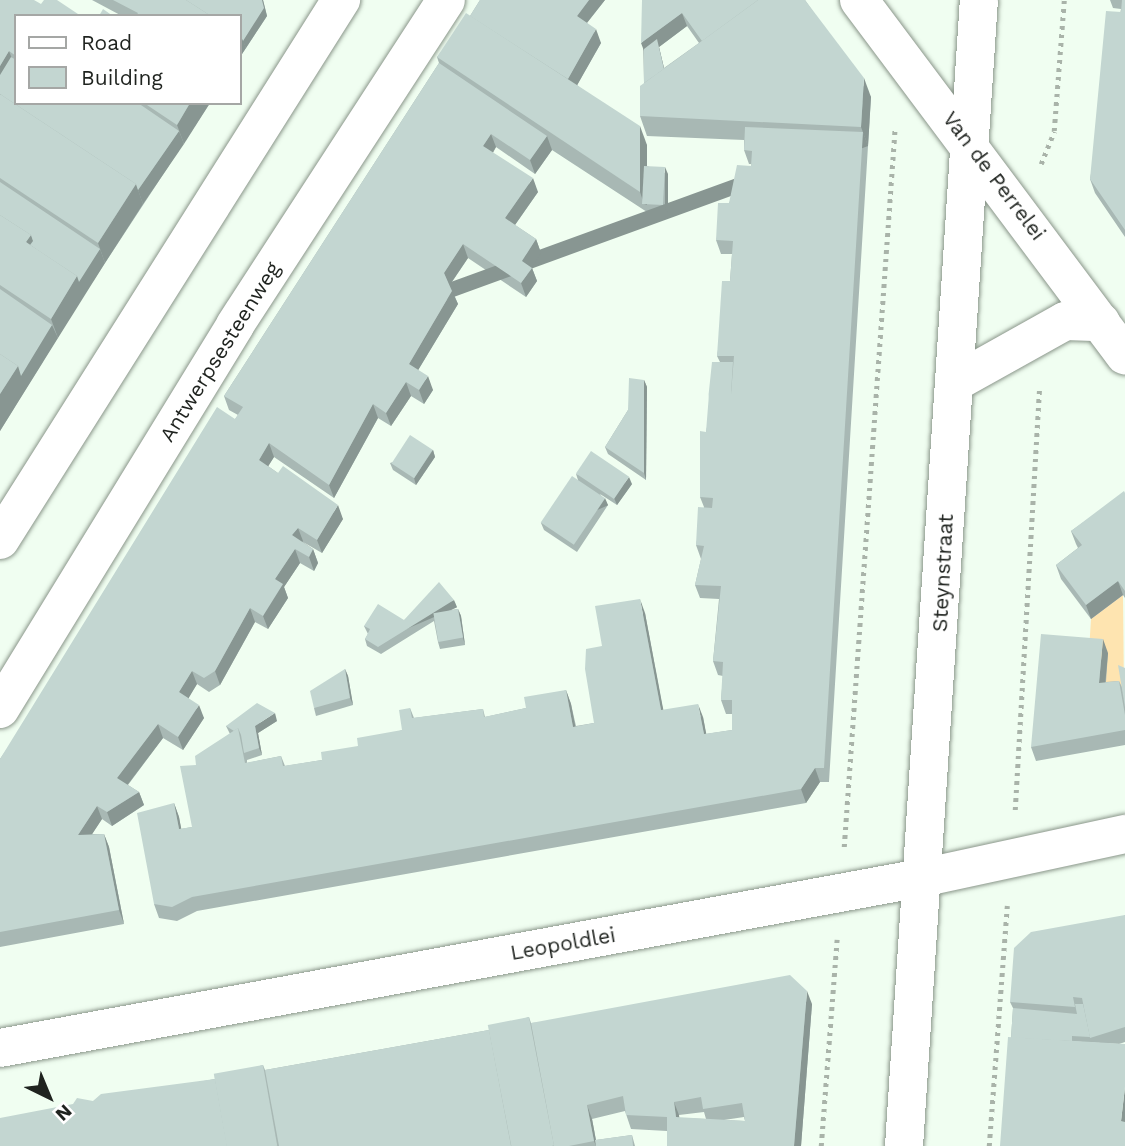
<!DOCTYPE html>
<html>
<head>
<meta charset="utf-8">
<style>
  body { margin:0 }
  #map { position:relative; width:1125px; height:1146px; overflow:hidden; background:#f0fef1; font-family:"Work Sans",sans-serif }
  div>[style] { position:absolute }
  [style*='--x'] { left:calc(var(--x)*1px); top:calc(var(--y)*1px); width:calc(var(--w)*1px); rotate:calc(var(--a)*1deg) }
  .green>* { inset:0; background:#fee4b0 }
  .path>* { height:4.5px; margin-top:-2.25px; transform-origin:0; background:repeating-linear-gradient(90deg,#a9b3a9 0 3.5px,transparent 0 8.5px) }
  .roads { filter:drop-shadow(0 0 2px #8a968a) drop-shadow(0 0 2px #8a968a) }
  .minor>* { height:38px; margin:-19px; padding:0 19px; transform-origin:19px; border-radius:19px; background:#fff }
  .wall>* { inset:0; background:#a8b8b4 }
  .shaded-wall>* { inset:0; background:#889692; transform-origin:0 0 }
  .building>* { inset:0; background:#c3d6d1; transform-origin:0 0 }
  span { translate:-50% -50%; white-space:nowrap; text-align:center; line-height:1.15; -webkit-text-stroke:6px #fff; paint-order:stroke }
  .street-label { font-size:21px; color:#1f231f }
  .legend { position:absolute; left:14px; top:14px; width:228px; height:91px; box-sizing:border-box; background:#fff; border:2px solid #a5a7a5; margin:0; padding:9px 12px; list-style:none; font-size:21px; color:#1f231f }
  .legend li { display:flex; align-items:center; gap:14px; height:35px }
  .legend b { width:35px; border:2px solid #a5a7a5 }
  .north { position:absolute; left:14px; top:1062px; width:70px; height:70px; -webkit-text-stroke:5px #fff; paint-order:stroke; rotate:137deg; font-size:19px; font-weight:700; line-height:28px; text-align:center; color:#1f231f }
  .north::after { content:''; display:block; margin:auto; width:24px; height:32px; background:#1f231f; clip-path:polygon(50% 0,100% 100%,50% 72%,0 100%) }
</style>
</head>
<body>
<div id="map">
  <div class="green">
    <i style="clip-path:polygon(1123px 595px,1124px 695px,1104px 697px,1089px 651px,1091px 619px)"></i>
  </div>
  <div class="path">
    <i style="--x:1041;--y:164;--w:35;--a:-68"></i>
    <i style="--x:1054;--y:131;--w:131;--a:-85.6"></i>
    <i style="--x:1015;--y:810;--w:422;--a:-86.7"></i>
    <i style="--x:844;--y:847;--w:722;--a:-85.95"></i>
    <i style="--x:821;--y:1146;--w:207;--a:-85.6"></i>
    <i style="--x:989;--y:1146;--w:241;--a:-85.7"></i>
  </div>
  <div class="roads">
    <div class="minor">
      <i style="--x:859;--y:0;--w:444;--a:53.2"></i>
      <i style="--x:954;--y:383;--w:127;--a:-29.2"></i>
      <i style="--x:1065;--y:321;--w:36;--a:2"></i>
      <i style="--x:0;--y:540;--w:639;--a:-57.73"></i>
      <i style="--x:0;--y:709;--w:450;--a:-58.5"></i>
      <i style="--x:235;--y:325;--w:387;--a:-57"></i>
      <i style="--x:0;--y:1048;--w:942;--a:-10.46"></i>
      <i style="--x:926;--y:877;--w:204;--a:-12.2"></i>
      <i style="--x:904;--y:1146;--w:1148;--a:-86.26"></i>
    </div>
  </div>
  <div class="wall">
    <i style="clip-path:polygon(0 0,16px 16px,16px 103px,210px 103px,84px 295px,0 431px)"></i>
    <i style="clip-path:polygon(92px 0,263px 0,267px 16px,240px 57px,240px 16px,122px 16px)"></i>
    <i style="clip-path:polygon(480px 0,605px 0,587px 23px,601px 43px,577px 85px,647px 145px,647px 166px,668px 174px,668px 214px,647px 212px,552px 150px,535px 174px,496px 147px,493px 153px,538px 192px,515px 225px,536px 239px,541px 253px,532px 268px,537px 281px,526px 297px,468px 258px,450px 285px,458px 304px,418px 370px,433px 390px,424px 404px,411px 396px,391px 426px,378px 418px,334px 498px,274px 457px,268px 466px,343px 519px,322px 553px,303px 542px,313px 549px,318px 563px,314px 571px,300px 563px,284px 587px,288px 598px,268px 629px,255px 622px,220px 685px,209px 692px,197px 684px,188px 698px,204px 718px,183px 750px,163px 738px,128px 785px,139px 792px,144px 805px,112px 826px,102px 819px,92px 834px,104px 834px,109px 847px,124px 924px,0 947px,0 759px,238px 415px,229px 410px,224px 396px,439px 63px,437px 57px,470px 16px)"></i>
    <i style="clip-path:polygon(evenodd,642px 0,805px 0,871px 97px,829px 782px,820px 782px,806px 803px,197px 911px,177px 921px,159px 918px,154px 904px,174px 803px,179px 817px,181px 829px,192px 827px,196px 765px,230px 734px,226px 726px,277px 721px,258px 733px,262px 755px,247px 760px,247px 763px,281px 756px,285px 766px,322px 760px,402px 730px,410px 708px,414px 718px,483px 709px,485px 717px,526px 708px,566px 690px,571px 704px,576px 726px,594px 723px,602px 646px,645px 613px,663px 710px,703px 717px,706px 734px,732px 730px,732px 714px,726px 714px,721px 700px,723px 676px,718px 675px,713px 661px,719px 599px,700px 598px,695px 585px,701px 559px,696px 545px,704px 507px,700px 497px,706px 432px,720px 362px,717px 356px,730px 281px,732px 254px,721px 254px,716px 240px,729px 203px,751px 166px,751px 164px,749px 164px,744px 150px,744px 140px,647px 136px,640px 116px,644px 83px,642px 0,687px 26px,699px 43px,664px 68px,659px 47px,687px 26px)"></i>
    <i style="clip-path:polygon(1110px 0,1125px 0,1125px 237px,1095px 193px,1090px 179px,1121px 9px,1113px 8px)"></i>
    <i style="clip-path:polygon(644px 380px,647px 387px,646px 480px,608px 454px,605px 447px,628px 410px)"></i>
    <i style="clip-path:polygon(433px 450px,435px 457px,416px 485px,393px 470px,390px 463px)"></i>
    <i style="clip-path:polygon(576px 474px,632px 484px,617px 505px,600px 494px,608px 505px,577px 552px,544px 530px,541px 523px,578px 480px)"></i>
    <i style="clip-path:polygon(1125px 493px,1125px 598px,1123px 595px,1091px 619px,1061px 579px,1056px 565px,1078px 548px,1076px 544px,1071px 531px)"></i>
    <i style="clip-path:polygon(457px 607px,451px 610px,458px 609px,461px 616px,465px 645px,440px 649px,438px 642px,434px 621px,381px 654px,367px 646px,365px 639px,368px 634px,364px 626px,404px 620px)"></i>
    <i style="clip-path:polygon(1108px 653px,1106px 682px,1119px 681px,1122px 687px,1125px 668px,1125px 745px,1036px 761px,1031px 747px)"></i>
    <i style="clip-path:polygon(345px 669px,348px 676px,353px 705px,316px 716px,314px 708px)"></i>
    <i style="clip-path:polygon(1125px 915px,1125px 1042px,1119px 1044px,1011px 1038px,1013px 1008px,1010px 1002px)"></i>
    <i style="clip-path:polygon(evenodd,812px 1004px,801px 1146px,667px 1131px,631px 1129px,625px 1111px,592px 1119px,596px 1140px,632px 1135px,635px 1146px,0 1146px,93px 1101px,215px 1079px,263px 1065px,265px 1070px,489px 1030px,529px 1017px,531px 1023px,812px 1004px,704px 1112px,706px 1119px,679px 1118px,679px 1115px,704px 1112px,812px 1004px,744px 1117px,745px 1121px,724px 1120px,744px 1117px)"></i>
  </div>
  <div class="shaded-wall">
    <i style="clip-path:polygon(262px 0,263px 0,267px 16px,246px 48px,243px 41px)"></i>
    <i style="clip-path:polygon(589px 0,605px 0,582px 29px,577px 16px)"></i>
    <i style="clip-path:polygon(682px 13px,687px 26px,659px 47px,669px 89px,646px 56px,641px 43px)"></i>
    <i style="clip-path:polygon(596px 29px,601px 43px,571px 96px,566px 82px)"></i>
    <i style="clip-path:polygon(241px 34px,246px 48px,240px 57px,240px 36px)"></i>
    <i style="clip-path:polygon(9px 51px,16px 69px,0 97px,0 66px)"></i>
    <i style="clip-path:polygon(864px 78px,871px 97px,868px 146px,861px 127px)"></i>
    <i style="clip-path:polygon(190px 103px,210px 103px,184px 144px,177px 125px)"></i>
    <i style="clip-path:polygon(640px 126px,647px 145px,647px 205px,644px 204px,640px 192px)"></i>
    <i style="clip-path:polygon(179px 131px,184px 144px,143px 204px,138px 190px)"></i>
    <i style="left:863px;top:132px;width:15px;height:637px;rotate:70deg"></i>
    <i style="clip-path:polygon(491px 134px,496px 147px,488px 160px,483px 146px)"></i>
    <i style="clip-path:polygon(547px 136px,552px 150px,535px 174px,530px 160px)"></i>
    <i style="clip-path:polygon(665px 167px,668px 174px,668px 214px,665px 207px)"></i>
    <i style="clip-path:polygon(533px 178px,538px 192px,510px 232px,505px 218px)"></i>
    <i style="clip-path:polygon(136px 184px,143px 204px,105px 263px,98px 243px)"></i>
    <i style="clip-path:polygon(31px 235px,38px 254px,26px 242px)"></i>
    <i style="clip-path:polygon(536px 239px,541px 253px,527px 275px,522px 261px)"></i>
    <i style="clip-path:polygon(463px 244px,468px 258px,449px 286px,444px 273px)"></i>
    <i style="clip-path:polygon(100px 249px,105px 263px,58px 338px,51px 319px,77px 276px)"></i>
    <i style="clip-path:polygon(532px 268px,537px 281px,526px 297px,521px 283px)"></i>
    <i style="clip-path:polygon(452px 291px,458px 304px,414px 377px,409px 364px)"></i>
    <i style="clip-path:polygon(52px 325px,58px 338px,0 431px,0 394px,18px 366px)"></i>
    <i style="clip-path:polygon(428px 376px,433px 390px,424px 404px,419px 390px)"></i>
    <i style="clip-path:polygon(644px 380px,647px 387px,646px 480px,644px 473px)"></i>
    <i style="clip-path:polygon(406px 382px,411px 396px,391px 426px,386px 413px)"></i>
    <i style="clip-path:polygon(373px 404px,378px 418px,334px 498px,329px 485px)"></i>
    <i style="clip-path:polygon(269px 443px,274px 457px,264px 473px,259px 460px)"></i>
    <i style="clip-path:polygon(433px 450px,435px 457px,416px 485px,414px 478px)"></i>
    <i style="clip-path:polygon(629px 477px,632px 484px,617px 505px,614px 498px)"></i>
    <i style="left:605px;top:498px;width:8px;height:56px;rotate:67deg"></i>
    <i style="clip-path:polygon(338px 505px,343px 519px,322px 553px,317px 540px)"></i>
    <i style="clip-path:polygon(298px 528px,303px 541px,297px 549px,292px 535px)"></i>
    <i style="clip-path:polygon(295px 549px,300px 563px,284px 587px,288px 598px,268px 629px,263px 616px,275px 579px)"></i>
    <i style="clip-path:polygon(313px 549px,318px 563px,314px 571px,309px 557px)"></i>
    <i style="clip-path:polygon(1118px 581px,1123px 595px,1091px 619px,1086px 605px)"></i>
    <i style="clip-path:polygon(640px 599px,645px 613px,666px 724px,661px 710px)"></i>
    <i style="left:454px;top:600px;width:8px;height:89px;rotate:67deg"></i>
    <i style="clip-path:polygon(250px 608px,255px 622px,220px 685px,215px 671px)"></i>
    <i style="clip-path:polygon(458px 609px,461px 616px,465px 645px,463px 638px)"></i>
    <i style="clip-path:polygon(1103px 639px,1108px 653px,1104px 697px,1099px 683px)"></i>
    <i style="clip-path:polygon(345px 669px,348px 676px,353px 705px,350px 698px)"></i>
    <i style="clip-path:polygon(192px 671px,197px 684px,184px 706px,179px 692px)"></i>
    <i style="clip-path:polygon(566px 690px,571px 704px,578px 741px,573px 727px)"></i>
    <i style="clip-path:polygon(698px 704px,703px 717px,709px 748px,704px 734px)"></i>
    <i style="clip-path:polygon(199px 705px,204px 718px,183px 750px,178px 737px)"></i>
    <i style="clip-path:polygon(275px 713px,277px 721px,258px 733px,262px 755px,259px 748px,255px 726px)"></i>
    <i style="clip-path:polygon(158px 724px,163px 738px,122px 792px,117px 778px)"></i>
    <i style="clip-path:polygon(815px 768px,820px 782px,806px 803px,801px 789px)"></i>
    <i style="clip-path:polygon(139px 792px,144px 805px,112px 826px,107px 812px)"></i>
    <i style="clip-path:polygon(174px 803px,179px 817px,184px 843px,179px 829px)"></i>
    <i style="clip-path:polygon(97px 806px,102px 819px,83px 848px,78px 835px)"></i>
    <i style="clip-path:polygon(104px 834px,109px 847px,124px 924px,119px 910px)"></i>
    <i style="clip-path:polygon(807px 991px,812px 1004px,801px 1146px,794px 1146px)"></i>
    <i style="clip-path:polygon(1125px 1087px,1125px 1133px,1121px 1121px)"></i>
    <i style="clip-path:polygon(674px 1102px,679px 1115px,681px 1131px,676px 1117px)"></i>
    <i style="clip-path:polygon(587px 1105px,592px 1119px,597px 1146px,596px 1146px,594px 1141px)"></i>
  </div>
  <div class="building">
    <i style="clip-path:polygon(0 0,34px 0,41px 4px,44px 0,57px 0,81px 16px,16px 16px,16px 56px,9px 51px,0 66px)"></i>
    <i style="clip-path:polygon(113px 0,186px 0,211px 16px,136px 16px,138px 13px)"></i>
    <i style="clip-path:polygon(186px 0,262px 0,264px 8px,243px 41px,240px 34px,240px 16px,211px 16px)"></i>
    <i style="clip-path:polygon(480px 0,589px 0,577px 16px,596px 29px,568px 79px,470px 16px)"></i>
    <i style="clip-path:polygon(642px 0,758px 0,702px 41px,682px 13px,641px 43px)"></i>
    <i style="clip-path:polygon(758px 0,805px 0,864px 78px,861px 127px,640px 116px,640px 86px)"></i>
    <i style="clip-path:polygon(1122px 0,1125px 0,1125px 230px,1090px 179px,1106px 11px,1121px 12px)"></i>
    <i style="clip-path:polygon(103px 9px,113px 16px,99px 16px)"></i>
    <i style="clip-path:polygon(466px 13px,640px 126px,640px 192px,437px 57px)"></i>
    <i style="clip-path:polygon(657px 39px,664px 69px,644px 83px,644px 49px)"></i>
    <i style="clip-path:polygon(11px 57px,16px 60px,16px 103px,138px 103px,179px 131px,138px 190px,136px 184px,0 94px,0 75px)"></i>
    <i style="clip-path:polygon(439px 63px,547px 136px,530px 160px,491px 134px,483px 146px,533px 178px,505px 218px,536px 239px,522px 261px,532px 268px,521px 283px,463px 244px,444px 273px,452px 291px,409px 364px,428px 376px,419px 390px,406px 382px,386px 413px,373px 404px,329px 485px,269px 443px,259px 460px,278px 473px,283px 466px,338px 505px,317px 540px,298px 528px,292px 535px,313px 549px,309px 557px,295px 549px,275px 579px,283px 584px,263px 616px,250px 608px,215px 671px,204px 678px,192px 671px,179px 692px,199px 705px,178px 737px,158px 724px,117px 778px,139px 792px,107px 812px,97px 806px,78px 835px,104px 834px,119px 910px,0 932px,0 759px,217px 407px,235px 419px,243px 407px,224px 396px)"></i>
    <i style="clip-path:polygon(0 94px,136px 184px,98px 243px,0 178px)"></i>
    <i style="clip-path:polygon(144px 103px,190px 103px,177px 125px)"></i>
    <i style="clip-path:polygon(745px 127px,863px 132px,824px 768px,815px 768px,801px 789px,192px 897px,172px 907px,154px 904px,137px 813px,174px 803px,179px 829px,192px 827px,180px 766px,196px 765px,195px 756px,238px 728px,245px 763px,281px 756px,283px 766px,322px 760px,321px 752px,358px 746px,357px 738px,402px 730px,399px 710px,410px 708px,412px 718px,483px 709px,484px 717px,526px 708px,524px 697px,566px 690px,573px 727px,594px 723px,585px 669px,586px 649px,602px 646px,595px 606px,640px 599px,661px 710px,698px 704px,704px 734px,732px 730px,732px 700px,721px 700px,723px 662px,713px 661px,721px 586px,695px 585px,704px 546px,696px 545px,698px 507px,712px 508px,713px 498px,700px 497px,700px 431px,706px 432px,709px 394px,731px 394px,734px 356px,717px 356px,722px 281px,730px 281px,733px 241px,716px 240px,718px 203px,729px 203px,737px 165px,751px 166px,752px 151px,744px 150px)"></i>
    <i style="left:644px;top:166px;width:21px;height:38px;rotate:3deg"></i>
    <i style="clip-path:polygon(0 182px,100px 249px,79px 282px,77px 276px,30px 245px,33px 241px,31px 235px,0 215px)"></i>
    <i style="clip-path:polygon(0 215px,31px 235px,26px 242px,77px 276px,51px 319px,0 285px)"></i>
    <i style="clip-path:polygon(0 289px,52px 325px,21px 376px,18px 366px,0 354px)"></i>
    <i style="clip-path:polygon(0 354px,18px 366px,0 394px)"></i>
    <i style="clip-path:polygon(712px 362px,733px 362px,731px 394px,709px 394px,708px 400px)"></i>
    <i style="clip-path:polygon(629px 378px,644px 380px,644px 473px,605px 447px,628px 410px)"></i>
    <i style="left:410px;top:435px;width:27px;height:34px;rotate:33deg"></i>
    <i style="left:591px;top:451px;width:46px;height:27px;rotate:34deg"></i>
    <i style="left:572px;top:476px;width:40px;height:56px;rotate:34deg"></i>
    <i style="clip-path:polygon(1124px 491px,1125px 493px,1125px 591px,1118px 581px,1086px 605px,1056px 565px,1082px 545px,1071px 531px)"></i>
    <i style="clip-path:polygon(439px 582px,454px 600px,378px 647px,365px 639px,370px 629px,364px 626px,378px 604px,404px 620px)"></i>
    <i style="left:458px;top:609px;width:29px;height:25px;rotate:80deg"></i>
    <i style="clip-path:polygon(1041px 634px,1103px 639px,1099px 683px,1119px 681px,1125px 715px,1125px 730px,1031px 747px)"></i>
    <i style="clip-path:polygon(1118px 665px,1125px 668px,1125px 707px)"></i>
    <i style="clip-path:polygon(345px 669px,350px 698px,314px 708px,310px 691px)"></i>
    <i style="clip-path:polygon(257px 703px,275px 713px,255px 726px,259px 748px,244px 753px,241px 735px,238px 728px,234px 731px,226px 726px)"></i>
    <i style="clip-path:polygon(1125px 915px,1125px 1027px,1090px 1038px,1082px 998px,1073px 997px,1075px 1007px,1010px 1002px,1014px 948px,1031px 932px)"></i>
    <i style="clip-path:polygon(evenodd,790px 975px,807px 991px,794px 1146px,667px 1146px,667px 1117px,626px 1115px,623px 1096px,587px 1105px,594px 1141px,569px 1146px,554px 1146px,531px 1023px,790px 975px,701px 1097px,703px 1109px,742px 1103px,745px 1121px,676px 1117px,674px 1102px,701px 1097px)"></i>
    <i style="clip-path:polygon(1075px 1004px,1083px 1004px,1090px 1037px,1072px 1036px,1072px 1041px,1011px 1038px,1013px 1008px,1077px 1014px)"></i>
    <i style="left:529px;top:1017px;width:131px;height:42px;rotate:79deg"></i>
    <i style="clip-path:polygon(489px 1030px,511px 1146px,279px 1146px,265px 1070px)"></i>
    <i style="clip-path:polygon(1008px 1037px,1125px 1044px,1125px 1087px,1121px 1121px,1125px 1122px,1125px 1146px,1000px 1146px)"></i>
    <i style="left:263px;top:1065px;width:82px;height:50px;rotate:80deg"></i>
    <i style="clip-path:polygon(215px 1079px,227px 1146px,0 1146px,0 1118px,73px 1104px,77px 1098px,93px 1101px,101px 1094px)"></i>
    <i style="clip-path:polygon(632px 1135px,633px 1146px,596px 1146px,595px 1140px)"></i>
  </div>
  <div class="street-label">
    <span style="left:994px;top:176px;rotate:53deg">Van de Perrelei</span>
    <span style="left:220px;top:352px;rotate:-58deg">Antwerpsesteenweg</span>
    <span style="left:943px;top:573px;rotate:-87deg">Steynstraat</span>
    <span style="left:563px;top:944px;rotate:-10deg">Leopoldlei</span>
  </div>
  <ul class="legend">
  <li><b style="height:9px;background:#fff"></b>Road</li>
  <li><b style="height:19px;background:#c3d6d1"></b>Building</li>
  </ul>
  <div class="north">N</div>
</div>
</body>
</html>
